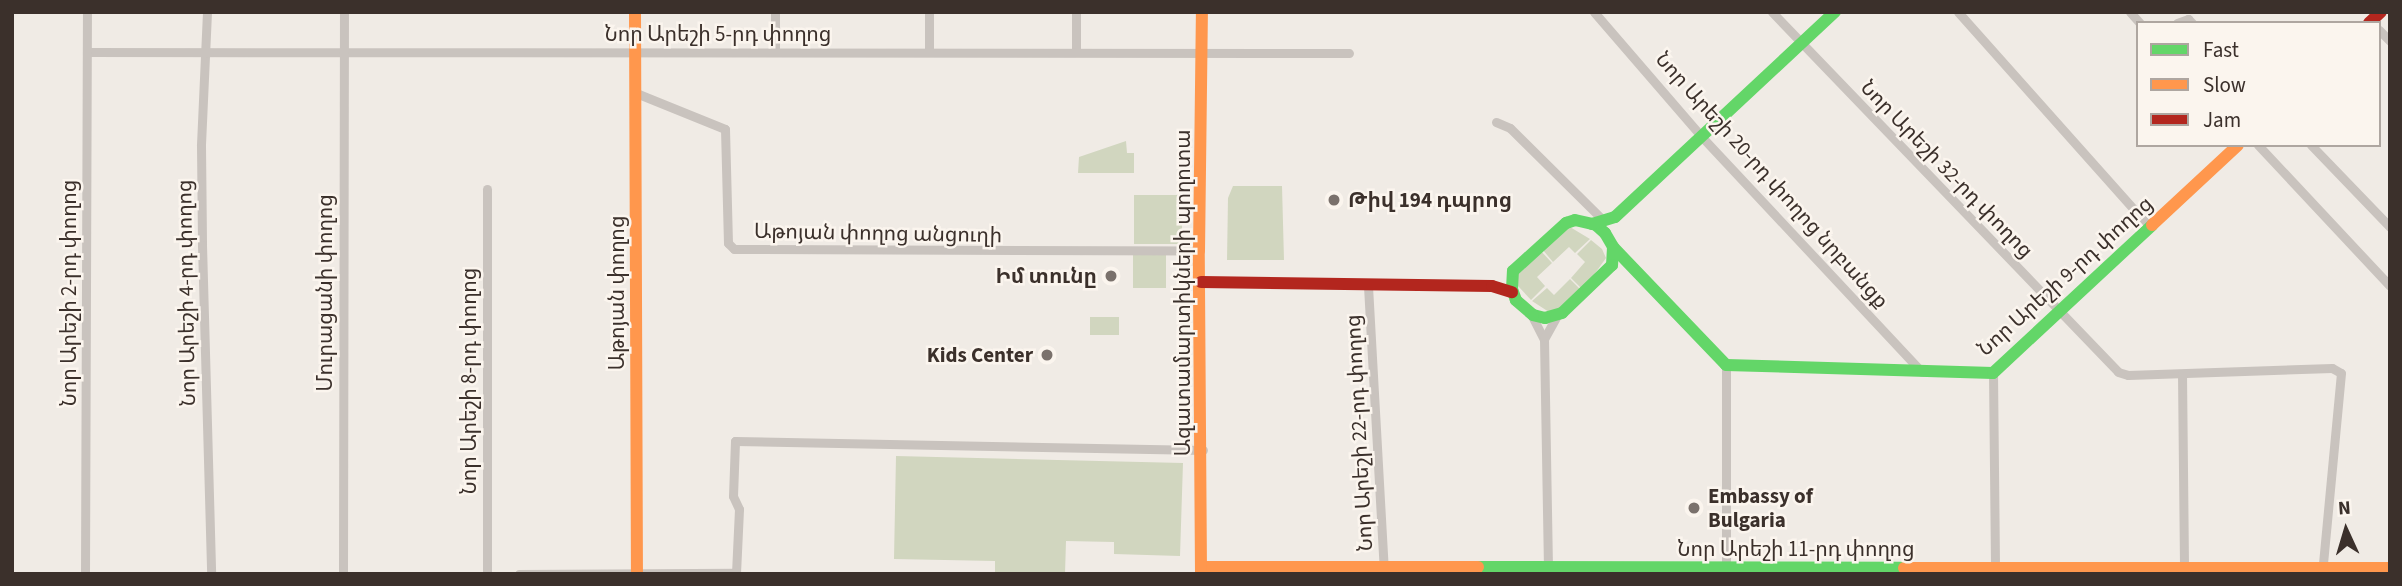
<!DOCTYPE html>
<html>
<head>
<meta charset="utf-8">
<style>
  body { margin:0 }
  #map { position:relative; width:2402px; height:586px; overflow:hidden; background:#f0ebe5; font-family:"Source Sans 3","Noto Sans Armenian",sans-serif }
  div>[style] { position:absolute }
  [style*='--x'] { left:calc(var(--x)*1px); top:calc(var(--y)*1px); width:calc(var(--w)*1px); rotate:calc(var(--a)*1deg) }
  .green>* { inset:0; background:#d1d6bf; transform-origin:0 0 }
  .street>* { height:9px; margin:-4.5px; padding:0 4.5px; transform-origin:4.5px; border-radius:4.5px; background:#c9c3be }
  .fast>* { height:12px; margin:-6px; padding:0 6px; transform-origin:6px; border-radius:6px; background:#63d668 }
  .slow>* { height:12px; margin:-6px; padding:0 6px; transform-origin:6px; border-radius:6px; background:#ff974d }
  .jam>* { height:12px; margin:-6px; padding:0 6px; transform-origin:6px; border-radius:6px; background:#b3261e }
  .dots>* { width:19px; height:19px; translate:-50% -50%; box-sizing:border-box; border:4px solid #fbf5ee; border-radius:50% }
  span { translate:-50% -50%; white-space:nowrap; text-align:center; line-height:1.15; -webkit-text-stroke:5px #fbf5ee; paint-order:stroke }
  .street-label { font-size:21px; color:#3b302b }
  .poi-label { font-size:21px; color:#3b302b; font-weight:700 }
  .left { translate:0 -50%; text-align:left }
  .right { translate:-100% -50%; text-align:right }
  .frame { position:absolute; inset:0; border:14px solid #3b302b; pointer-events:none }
  .legend { position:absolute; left:2136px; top:21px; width:245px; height:126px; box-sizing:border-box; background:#fbf5ee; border:2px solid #aea6a0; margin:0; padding:9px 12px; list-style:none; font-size:21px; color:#3b302b }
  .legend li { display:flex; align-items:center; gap:14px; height:35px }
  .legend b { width:35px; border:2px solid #aea6a0 }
  .north { position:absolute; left:2311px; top:495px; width:70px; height:70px; -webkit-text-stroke:5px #fbf5ee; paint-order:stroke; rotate:356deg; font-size:19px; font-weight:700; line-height:28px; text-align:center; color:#3b302b }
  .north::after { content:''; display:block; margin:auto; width:24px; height:32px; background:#3b302b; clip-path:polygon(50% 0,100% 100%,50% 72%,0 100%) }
</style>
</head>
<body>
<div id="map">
  <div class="green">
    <i style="clip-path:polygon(1126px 141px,1127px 153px,1134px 153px,1134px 173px,1078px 173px,1079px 157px)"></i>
    <i style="clip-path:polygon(1233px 186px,1282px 186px,1284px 260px,1227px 260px,1228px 198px)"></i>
    <i style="left:1134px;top:195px;width:48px;height:49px"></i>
    <i style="clip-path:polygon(1570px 227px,1590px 239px,1575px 253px,1569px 247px,1553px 262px,1542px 249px)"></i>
    <i style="clip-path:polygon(1591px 240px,1602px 249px,1606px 258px,1583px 290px,1571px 278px,1585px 262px,1577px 254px)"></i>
    <i style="clip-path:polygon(1540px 250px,1552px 263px,1537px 277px,1545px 286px,1531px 300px,1518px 286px,1518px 274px)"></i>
    <i style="left:1133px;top:255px;width:33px;height:33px"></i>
    <i style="clip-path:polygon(1570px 279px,1582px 291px,1561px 309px,1549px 312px,1532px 301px,1547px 288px,1554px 295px)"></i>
    <i style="left:1090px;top:317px;width:29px;height:18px"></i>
    <i style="clip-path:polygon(896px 456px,1183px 463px,1180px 556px,1114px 554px,1114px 542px,1066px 541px,1065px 574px,995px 574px,995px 561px,894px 559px)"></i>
  </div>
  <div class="street">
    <i style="--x:207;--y:12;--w:134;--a:92.6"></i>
    <i style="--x:201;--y:146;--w:99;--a:89.4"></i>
    <i style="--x:202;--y:245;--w:329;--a:88.4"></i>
    <i style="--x:775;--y:12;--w:40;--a:90"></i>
    <i style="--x:929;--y:12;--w:40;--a:90"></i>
    <i style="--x:1076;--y:12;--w:40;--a:90"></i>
    <i style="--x:1594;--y:12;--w:164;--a:49.2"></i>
    <i style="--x:1701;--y:136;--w:323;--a:46.9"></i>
    <i style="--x:1772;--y:12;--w:499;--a:46.1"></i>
    <i style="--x:2118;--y:372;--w:10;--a:17"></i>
    <i style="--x:2128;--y:375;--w:204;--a:-2"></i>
    <i style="--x:2332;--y:368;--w:10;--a:29"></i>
    <i style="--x:2341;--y:373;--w:201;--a:95.4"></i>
    <i style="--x:1958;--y:12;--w:287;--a:48.3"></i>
    <i style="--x:2130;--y:12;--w:15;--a:48"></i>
    <i style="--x:2177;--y:23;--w:12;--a:-20"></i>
    <i style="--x:2188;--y:19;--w:6;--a:45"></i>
    <i style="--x:2379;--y:30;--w:16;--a:45"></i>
    <i style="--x:87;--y:52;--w:1262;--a:0.05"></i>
    <i style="--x:636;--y:93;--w:96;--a:22"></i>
    <i style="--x:725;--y:129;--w:114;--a:88.5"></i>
    <i style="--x:728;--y:243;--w:8;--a:45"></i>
    <i style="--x:734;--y:249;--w:465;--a:0.2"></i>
    <i style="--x:1496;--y:122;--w:15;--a:23"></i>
    <i style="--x:1510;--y:128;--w:132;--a:44.7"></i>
    <i style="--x:2258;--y:145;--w:193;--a:46.9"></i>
    <i style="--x:2311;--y:145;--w:114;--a:46.1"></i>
    <i style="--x:1368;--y:286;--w:282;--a:86.8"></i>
    <i style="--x:1384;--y:568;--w:11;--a:146"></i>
    <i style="--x:1531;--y:314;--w:28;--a:63"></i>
    <i style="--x:1544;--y:339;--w:235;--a:89"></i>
    <i style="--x:1544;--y:339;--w:26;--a:-61"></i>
    <i style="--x:1993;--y:373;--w:198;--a:89.4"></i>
    <i style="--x:2182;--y:374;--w:197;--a:89.4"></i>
    <i style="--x:85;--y:574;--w:562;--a:-89.8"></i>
    <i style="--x:343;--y:574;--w:562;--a:-89.9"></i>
    <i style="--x:487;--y:574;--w:385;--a:-90"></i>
    <i style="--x:519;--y:574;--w:217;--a:-0.3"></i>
    <i style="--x:736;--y:573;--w:64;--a:-87.3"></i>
    <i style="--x:739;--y:509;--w:14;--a:-115"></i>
    <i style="--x:733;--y:496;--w:55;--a:-87.9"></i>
    <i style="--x:735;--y:441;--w:468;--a:1.1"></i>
    <i style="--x:1726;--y:574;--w:209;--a:-90"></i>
  </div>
  <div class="fast">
    <i style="--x:1575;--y:220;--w:22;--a:13"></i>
    <i style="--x:1596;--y:225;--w:12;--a:42"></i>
    <i style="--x:1605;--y:233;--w:16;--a:60"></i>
    <i style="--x:1613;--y:247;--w:18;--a:93"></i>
    <i style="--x:1612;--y:265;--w:69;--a:136.2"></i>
    <i style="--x:1562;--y:313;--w:18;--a:164"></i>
    <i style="--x:1545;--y:318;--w:12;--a:-166"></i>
    <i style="--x:1533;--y:315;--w:23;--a:-139"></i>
    <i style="--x:1516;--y:300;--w:12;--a:-110"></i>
    <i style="--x:1512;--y:289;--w:18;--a:-87"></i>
    <i style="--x:1513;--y:271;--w:72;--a:-42.2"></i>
    <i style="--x:1566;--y:223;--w:9;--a:-18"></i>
    <i style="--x:1592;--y:224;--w:24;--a:-17"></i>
    <i style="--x:1615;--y:217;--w:301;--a:-43"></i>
    <i style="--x:1613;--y:247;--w:163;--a:46.2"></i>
    <i style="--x:1726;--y:365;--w:267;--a:1.7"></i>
    <i style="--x:1993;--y:373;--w:217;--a:-42.9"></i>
    <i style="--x:1478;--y:567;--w:426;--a:0.1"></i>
  </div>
  <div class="slow">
    <i style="--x:635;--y:12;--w:562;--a:89.8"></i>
    <i style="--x:2152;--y:225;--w:117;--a:-42.9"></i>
    <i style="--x:1201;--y:567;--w:277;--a:0"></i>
    <i style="--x:1904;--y:568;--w:486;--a:0"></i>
    <i style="--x:1201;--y:573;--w:322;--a:-90.4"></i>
    <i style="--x:1199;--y:251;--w:239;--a:-89.3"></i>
  </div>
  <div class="jam">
    <i style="--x:2369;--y:23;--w:16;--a:-43"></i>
    <i style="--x:1201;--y:282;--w:291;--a:0.8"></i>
    <i style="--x:1492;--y:286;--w:21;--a:17"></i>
  </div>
  <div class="dots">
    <i style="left:1334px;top:200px;background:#7a716c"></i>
    <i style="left:1111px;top:276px;background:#7a716c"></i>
    <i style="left:1047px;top:355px;background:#7a716c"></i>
    <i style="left:1694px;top:508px;background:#7a716c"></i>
  </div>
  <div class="street-label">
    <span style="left:718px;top:34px">Նոր Արեշի 5-րդ փողոց</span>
    <span style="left:1947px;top:169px;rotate:46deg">Նոր Արեշի 32-րդ փողոց</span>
    <span style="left:1772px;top:180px;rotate:48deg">Նոր Արեշի 20-րդ փողոց նրբանցք</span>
    <span style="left:878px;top:233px;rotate:1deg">Աթոյան փողոց անցուղի</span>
    <span style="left:2065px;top:276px;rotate:-42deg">Նոր Արեշի 9-րդ փողոց</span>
    <span style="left:69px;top:293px;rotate:-90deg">Նոր Արեշի 2-րդ փողոց</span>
    <span style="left:186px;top:293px;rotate:-91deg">Նոր Արեշի 4-րդ փողոց</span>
    <span style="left:325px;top:293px;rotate:-90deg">Մուրացանի փողոց</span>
    <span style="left:617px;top:293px;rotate:-90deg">Աթոյան փողոց</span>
    <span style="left:1183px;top:293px;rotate:-90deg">Ազատամարտիկների պողոտա</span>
    <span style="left:469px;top:381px;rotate:-90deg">Նոր Արեշի 8-րդ փողոց</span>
    <span style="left:1359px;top:433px;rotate:-93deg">Նոր Արեշի 22-րդ փողոց</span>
    <span style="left:1796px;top:549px">Նոր Արեշի 11-րդ փողոց</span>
  </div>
  <div class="poi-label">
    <span class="left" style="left:1348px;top:200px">Թիվ 194 դպրոց</span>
    <span class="right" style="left:1097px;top:276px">Իմ տունը</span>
    <span class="right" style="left:1033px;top:355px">Kids Center</span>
    <span class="left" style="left:1708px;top:508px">Embassy of<br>Bulgaria</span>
  </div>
  <div class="frame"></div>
  <ul class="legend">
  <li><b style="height:9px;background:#63d668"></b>Fast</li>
  <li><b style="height:9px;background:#ff974d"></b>Slow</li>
  <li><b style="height:9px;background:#b3261e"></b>Jam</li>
  </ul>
  <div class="north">N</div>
</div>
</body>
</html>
